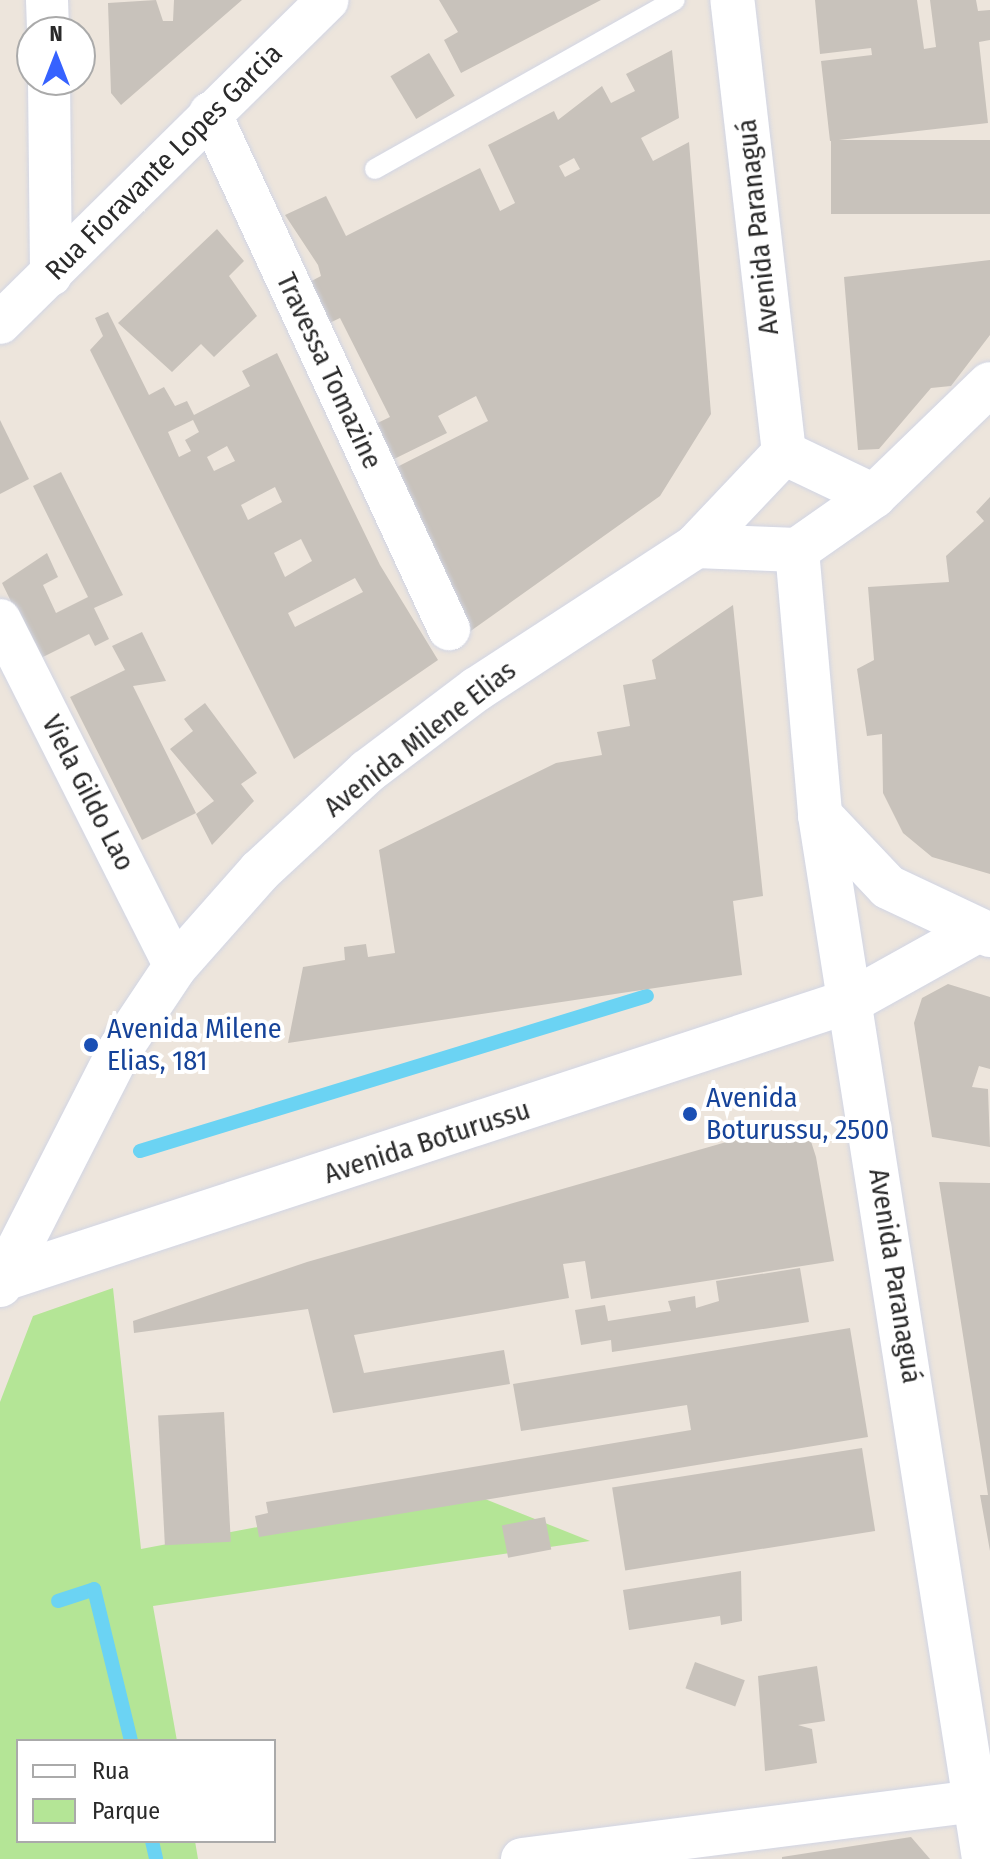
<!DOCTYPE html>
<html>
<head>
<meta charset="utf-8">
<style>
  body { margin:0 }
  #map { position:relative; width:990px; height:1859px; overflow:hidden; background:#ede5dc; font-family:"Fira Sans Condensed",sans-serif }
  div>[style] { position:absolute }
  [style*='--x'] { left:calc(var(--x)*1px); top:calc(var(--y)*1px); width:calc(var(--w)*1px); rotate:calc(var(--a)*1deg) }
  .green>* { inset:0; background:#b4e596 }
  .stream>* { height:14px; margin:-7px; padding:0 7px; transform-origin:7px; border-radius:7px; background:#6bd3f3 }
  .building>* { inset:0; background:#c8c2bb; transform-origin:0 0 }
  .roads { filter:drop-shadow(0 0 2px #d1d5e4) drop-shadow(0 0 2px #d1d5e4) }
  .service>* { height:20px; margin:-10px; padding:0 10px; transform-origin:10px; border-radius:10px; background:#fff }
  .minor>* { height:42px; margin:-21px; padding:0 21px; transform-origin:21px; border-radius:21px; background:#fff }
  .tertiary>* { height:44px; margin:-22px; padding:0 22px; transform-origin:22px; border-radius:22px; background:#fff }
  .secondary>* { height:44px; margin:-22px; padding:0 22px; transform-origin:22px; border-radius:22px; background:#fff }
  .dots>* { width:22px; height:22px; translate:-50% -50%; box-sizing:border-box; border:4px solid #fff; border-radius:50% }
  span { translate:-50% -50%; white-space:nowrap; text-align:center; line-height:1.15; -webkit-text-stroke:8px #fff; paint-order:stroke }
  .street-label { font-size:28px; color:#2a2a2a }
  .transit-label { font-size:28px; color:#164399 }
  .left { translate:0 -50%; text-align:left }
  .legend { position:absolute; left:16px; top:1739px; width:260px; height:104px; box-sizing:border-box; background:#fff; border:2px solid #aaa; margin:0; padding:10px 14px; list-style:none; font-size:24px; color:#2a2a2a }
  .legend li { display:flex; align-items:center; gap:16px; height:40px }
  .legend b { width:40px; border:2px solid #aaa }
  .north { position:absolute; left:16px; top:16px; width:80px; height:80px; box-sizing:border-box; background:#fff; border:2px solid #aaa; border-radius:50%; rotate:0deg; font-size:22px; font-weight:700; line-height:32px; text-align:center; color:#2a2a2a }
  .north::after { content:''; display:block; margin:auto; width:28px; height:36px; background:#3662ff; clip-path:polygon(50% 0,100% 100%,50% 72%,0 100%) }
</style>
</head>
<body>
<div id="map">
  <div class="green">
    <i style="clip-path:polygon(113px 1288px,141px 1549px,460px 1489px,590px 1541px,153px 1606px,177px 1741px,18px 1741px,18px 1841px,195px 1841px,198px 1859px,0 1859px,0 1402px,33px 1316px)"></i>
  </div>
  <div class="stream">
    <i style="--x:140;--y:1151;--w:530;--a:-17"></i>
    <i style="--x:58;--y:1601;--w:38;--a:-18"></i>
    <i style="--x:94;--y:1589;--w:156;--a:76.3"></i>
    <i style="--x:152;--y:1841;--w:18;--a:77"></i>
  </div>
  <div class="building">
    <i style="clip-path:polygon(156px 0,163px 21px,173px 21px,174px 0,242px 0,121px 105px,111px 93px,108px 3px)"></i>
    <i style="clip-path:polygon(439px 0,601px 0,461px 73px,444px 40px,458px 32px)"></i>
    <i style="clip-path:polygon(815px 0,917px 0,924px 49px,936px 47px,930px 0,976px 0,978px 11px,990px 10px,990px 40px,979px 42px,988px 123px,830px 141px,821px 61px,872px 55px,871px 48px,820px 54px)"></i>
    <i style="clip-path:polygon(evenodd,672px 50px,679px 118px,641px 138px,653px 161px,689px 142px,711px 414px,660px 496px,465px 635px,363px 430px,390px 417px,340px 318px,321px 327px,300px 287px,321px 276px,318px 265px,285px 215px,326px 196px,346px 236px,480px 168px,500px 211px,515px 203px,488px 145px,554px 111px,558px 120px,602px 86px,611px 103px,635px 91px,626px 74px,672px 50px,574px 158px,580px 169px,565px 177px,559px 166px,574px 158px,672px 50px,476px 396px,488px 421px,393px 469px,390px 461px,447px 433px,438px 416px,476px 396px)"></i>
    <i style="left:429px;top:53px;width:50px;height:45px;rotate:59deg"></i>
    <i style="left:990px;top:140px;width:74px;height:159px;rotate:90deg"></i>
    <i style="clip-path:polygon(217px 229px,244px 261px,229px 276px,257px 316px,214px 357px,201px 344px,172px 372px,118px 323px)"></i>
    <i style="clip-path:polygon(990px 260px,990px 335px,951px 386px,931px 388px,879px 449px,858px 450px,844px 277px)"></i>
    <i style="clip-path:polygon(evenodd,108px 312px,149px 395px,164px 387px,175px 406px,187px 401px,194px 415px,250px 386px,242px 371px,277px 353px,380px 565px,438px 660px,294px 759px,90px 350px,103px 336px,95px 318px,108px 312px,193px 420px,199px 432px,185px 440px,191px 451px,179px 457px,168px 432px,193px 420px,108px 312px,227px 446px,235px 461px,214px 471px,207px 457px,227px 446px,108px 312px,275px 487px,282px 502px,248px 520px,241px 505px,275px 487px,108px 312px,301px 539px,312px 561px,285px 577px,274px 553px,301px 539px,108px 312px,355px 578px,363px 592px,295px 627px,288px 613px,355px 578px)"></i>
    <i style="clip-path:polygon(0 420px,29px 479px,0 494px)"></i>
    <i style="clip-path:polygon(61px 472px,123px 595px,94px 608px,109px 639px,95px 646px,89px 634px,39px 659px,2px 583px,47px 553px,58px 577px,43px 585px,56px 613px,88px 597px,33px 486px)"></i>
    <i style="clip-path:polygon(990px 497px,990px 874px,932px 857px,903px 833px,883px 793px,882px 734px,867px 736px,857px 669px,874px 660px,868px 587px,949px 582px,946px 556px,984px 521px,976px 512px)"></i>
    <i style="clip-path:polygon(733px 605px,763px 896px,733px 901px,742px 975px,288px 1043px,303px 967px,345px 960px,344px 947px,366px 944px,368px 957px,395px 953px,379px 850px,556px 763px,602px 755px,597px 732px,630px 726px,623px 685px,656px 679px,652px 660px)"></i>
    <i style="clip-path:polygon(142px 632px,166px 681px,133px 686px,196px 813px,142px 840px,70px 697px,125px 670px,112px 646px)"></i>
    <i style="clip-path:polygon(205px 703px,257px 773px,241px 784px,254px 801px,212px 845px,196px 814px,214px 801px,170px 749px,193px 731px,184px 719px)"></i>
    <i style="clip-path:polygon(948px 984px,990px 997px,990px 1069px,979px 1066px,972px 1087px,988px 1089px,990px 1147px,932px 1137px,914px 1023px,922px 998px)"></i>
    <i style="clip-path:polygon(793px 1123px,808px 1132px,816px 1157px,834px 1261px,591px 1299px,585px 1261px,563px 1264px,569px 1298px,354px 1335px,364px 1373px,504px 1350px,510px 1384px,333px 1413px,308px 1309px,134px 1333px,133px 1321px,307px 1262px)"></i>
    <i style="clip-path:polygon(939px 1182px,990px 1183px,990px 1551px,980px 1495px,988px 1495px)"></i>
    <i style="clip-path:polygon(800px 1268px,809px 1322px,612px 1352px,611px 1340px,581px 1345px,575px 1310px,605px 1305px,608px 1321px,671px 1311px,668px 1301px,695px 1296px,696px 1308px,719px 1301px,716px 1281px)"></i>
    <i style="clip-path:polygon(850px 1328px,868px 1437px,259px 1537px,255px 1516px,268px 1513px,266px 1502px,691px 1430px,687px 1405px,521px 1431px,513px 1384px)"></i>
    <i style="left:224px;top:1412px;width:130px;height:66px;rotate:87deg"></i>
    <i style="left:862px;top:1448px;width:84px;height:253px;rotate:81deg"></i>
    <i style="left:545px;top:1517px;width:33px;height:44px;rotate:79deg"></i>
    <i style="clip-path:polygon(741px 1571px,742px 1621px,721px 1625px,720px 1616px,629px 1630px,623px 1590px)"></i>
    <i style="left:695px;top:1662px;width:53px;height:28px;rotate:20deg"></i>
    <i style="clip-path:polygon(817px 1666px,825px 1721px,798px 1725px,812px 1729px,817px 1763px,765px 1771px,758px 1676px)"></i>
    <i style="clip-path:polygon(911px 1837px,930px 1859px,782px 1859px,782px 1857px)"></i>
  </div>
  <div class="roads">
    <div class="service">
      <i style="--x:375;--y:169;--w:344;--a:-29.4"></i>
    </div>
    <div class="minor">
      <i style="--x:47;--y:0;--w:32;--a:88"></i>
      <i style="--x:49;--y:80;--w:195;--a:89.4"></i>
      <i style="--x:210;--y:113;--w:569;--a:65.15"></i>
      <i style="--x:0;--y:323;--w:460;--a:-44.6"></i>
      <i style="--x:0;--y:620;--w:389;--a:63.2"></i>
      <i style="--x:522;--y:1859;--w:456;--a:-7.3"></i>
      <i style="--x:974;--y:1801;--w:17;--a:21"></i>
    </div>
    <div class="tertiary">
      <i style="--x:874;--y:496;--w:161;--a:-44"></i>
    </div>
    <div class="secondary">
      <i style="--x:696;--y:546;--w:101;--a:2.3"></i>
      <i style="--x:797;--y:550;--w:94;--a:-35"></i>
      <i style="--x:874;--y:496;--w:100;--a:-154.5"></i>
      <i style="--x:797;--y:550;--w:266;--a:85"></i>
      <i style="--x:820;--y:815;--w:1057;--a:81.07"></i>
      <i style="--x:820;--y:815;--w:99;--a:46.6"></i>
      <i style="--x:888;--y:887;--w:113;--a:25.2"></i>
      <i style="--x:0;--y:1280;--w:898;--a:-18.17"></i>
      <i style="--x:853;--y:1000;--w:142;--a:-29.1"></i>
      <i style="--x:0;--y:1285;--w:266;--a:-63"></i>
      <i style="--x:121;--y:1048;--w:97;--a:-56.3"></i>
      <i style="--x:175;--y:967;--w:128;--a:-48.5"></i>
      <i style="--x:260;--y:871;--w:147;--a:-42.8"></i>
      <i style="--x:368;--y:771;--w:136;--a:-37"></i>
      <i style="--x:477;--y:689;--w:262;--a:-33.1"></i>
      <i style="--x:696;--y:546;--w:128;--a:-46.6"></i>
      <i style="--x:784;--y:453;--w:456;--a:-96.5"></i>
    </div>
  </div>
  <div class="dots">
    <i style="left:91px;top:1045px;background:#1a4fb4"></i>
    <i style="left:690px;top:1114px;background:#1a4fb4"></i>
  </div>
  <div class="street-label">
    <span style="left:164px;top:162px;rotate:-45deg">Rua Fioravante Lopes Garcia</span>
    <span style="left:758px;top:227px;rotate:-96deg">Avenida Paranaguá</span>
    <span style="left:329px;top:371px;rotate:65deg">Travessa Tomazine</span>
    <span style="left:420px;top:739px;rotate:-38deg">Avenida Milene Elias</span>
    <span style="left:88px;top:793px;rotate:63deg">Viela Gildo Lao</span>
    <span style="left:427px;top:1142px;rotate:-18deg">Avenida Boturussu</span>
    <span style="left:895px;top:1276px;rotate:81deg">Avenida Paranaguá</span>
  </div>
  <div class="transit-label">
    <span class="left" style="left:107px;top:1045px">Avenida Milene<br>Elias, 181</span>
    <span class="left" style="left:706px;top:1114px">Avenida<br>Boturussu, 2500</span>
  </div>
  <ul class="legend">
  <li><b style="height:10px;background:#fff"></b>Rua</li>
  <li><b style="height:22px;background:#b4e596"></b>Parque</li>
  </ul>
  <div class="north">N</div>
</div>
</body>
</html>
